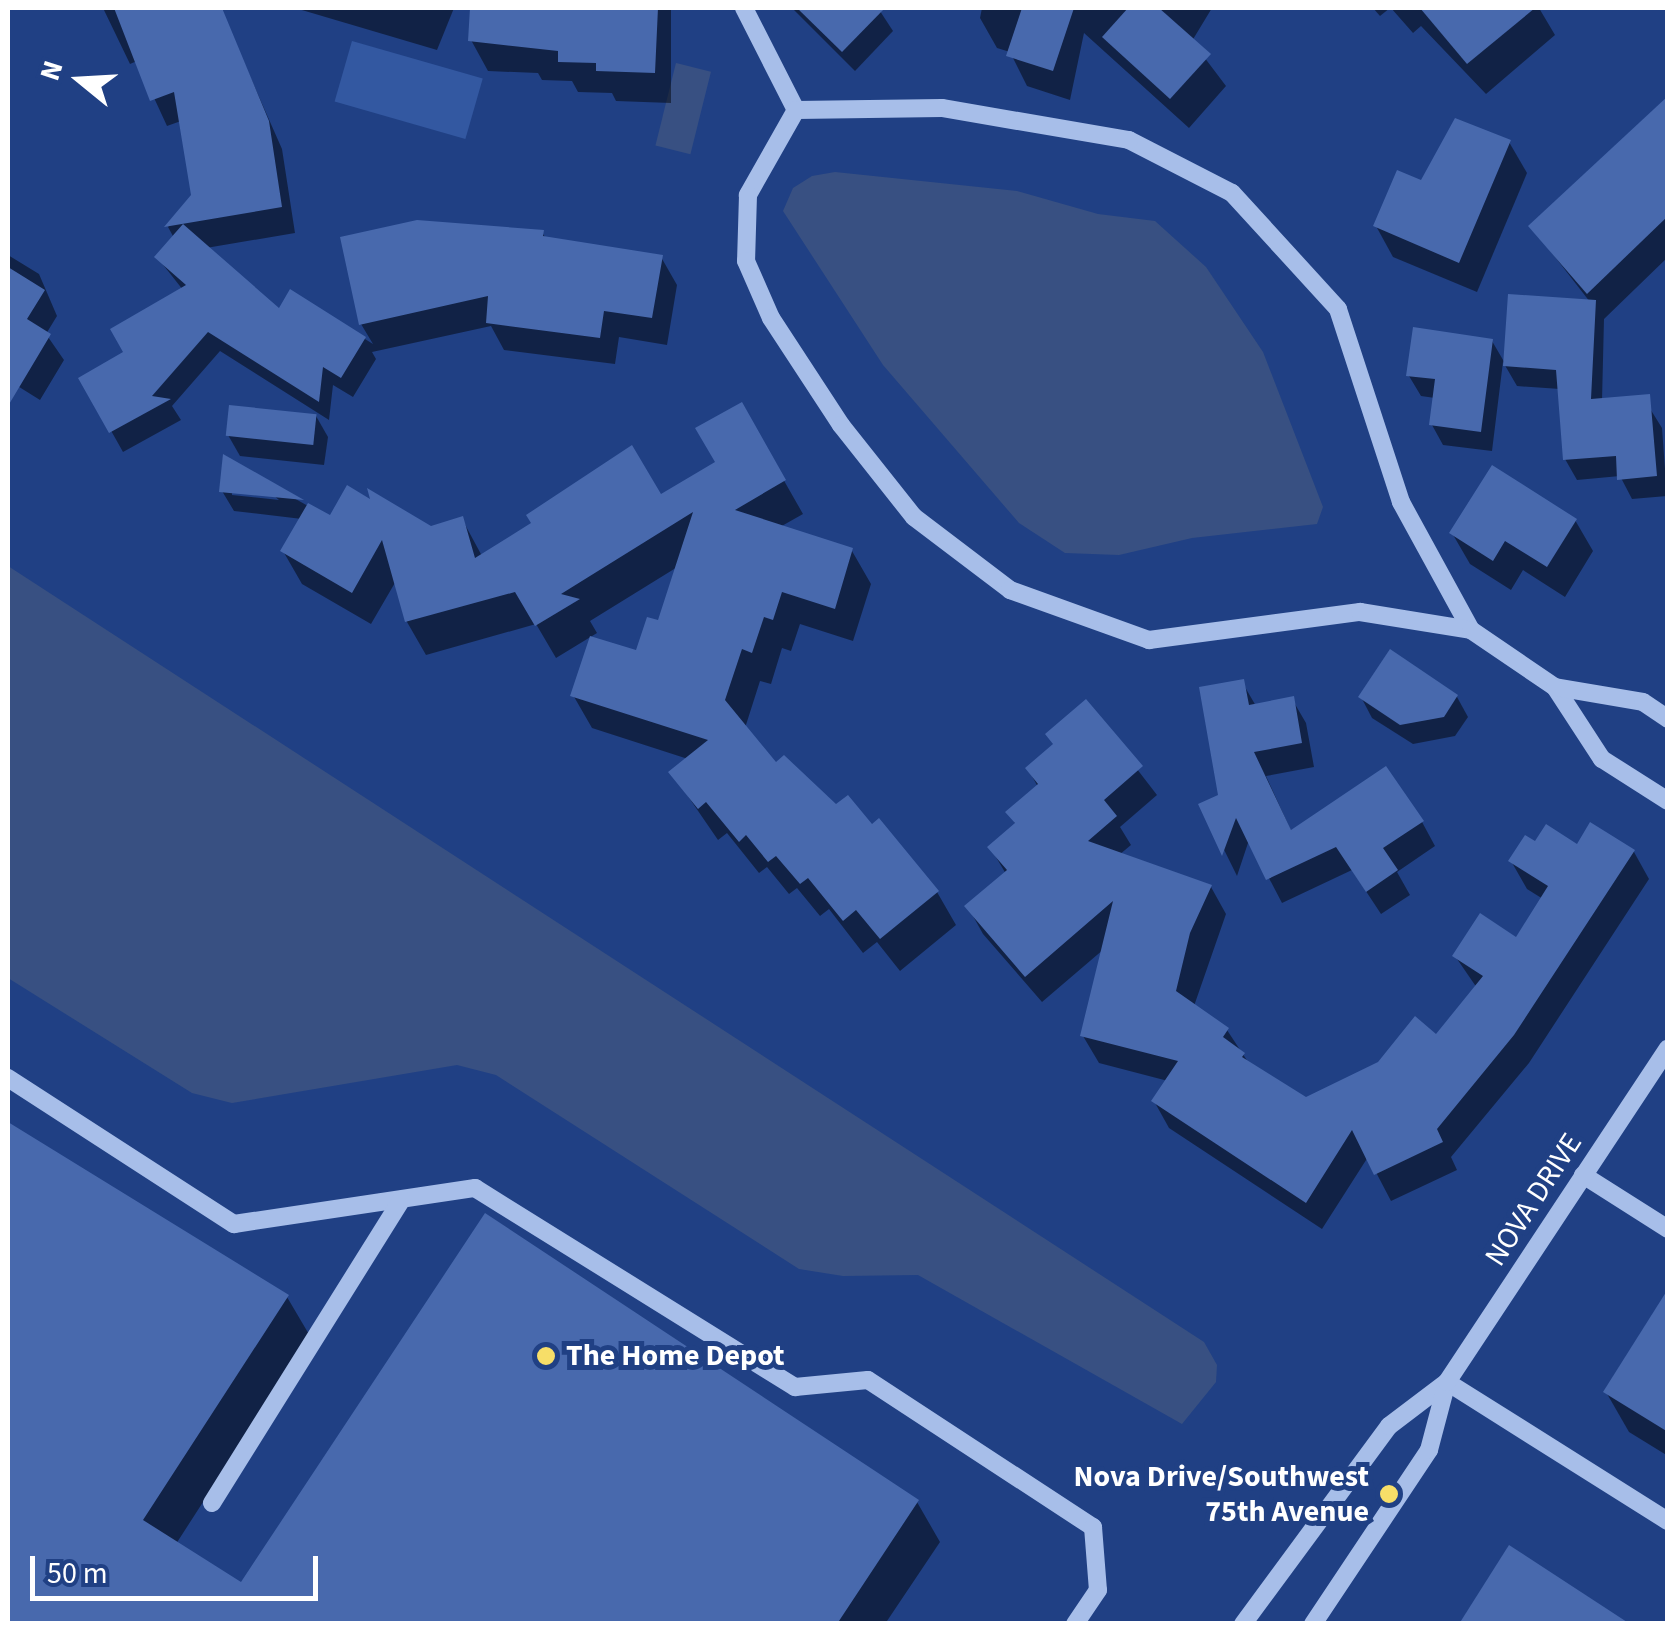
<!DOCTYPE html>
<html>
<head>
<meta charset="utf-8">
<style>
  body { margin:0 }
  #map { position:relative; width:1675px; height:1631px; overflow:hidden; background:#204084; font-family:"Source Sans 3",sans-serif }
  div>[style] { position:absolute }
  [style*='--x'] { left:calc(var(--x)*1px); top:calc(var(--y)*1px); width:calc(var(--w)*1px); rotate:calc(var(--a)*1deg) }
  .green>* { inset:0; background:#3358a1; transform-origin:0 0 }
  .water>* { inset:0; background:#385082; transform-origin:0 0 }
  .shadow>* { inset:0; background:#0007 }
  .building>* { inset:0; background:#4869ad; transform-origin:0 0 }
  .minor>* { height:18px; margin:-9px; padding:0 9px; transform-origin:9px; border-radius:9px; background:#a7bee9 }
  .dots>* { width:28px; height:28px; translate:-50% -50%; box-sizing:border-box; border:5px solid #204084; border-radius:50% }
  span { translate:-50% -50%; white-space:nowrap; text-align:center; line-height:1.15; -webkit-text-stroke:10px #204084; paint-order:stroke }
  .street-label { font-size:30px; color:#fff }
  .poi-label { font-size:30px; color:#fff; font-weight:700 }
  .left { translate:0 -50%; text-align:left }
  .right { translate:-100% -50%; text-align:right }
  .frame { position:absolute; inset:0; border:10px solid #fff; pointer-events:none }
  .north { position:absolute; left:30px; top:30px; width:100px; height:100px; -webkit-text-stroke:8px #204084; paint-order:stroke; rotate:288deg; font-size:28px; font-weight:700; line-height:40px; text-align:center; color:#fff }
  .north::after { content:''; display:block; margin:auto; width:35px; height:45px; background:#fff; clip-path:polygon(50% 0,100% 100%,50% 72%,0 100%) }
  .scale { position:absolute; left:30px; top:1556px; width:288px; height:45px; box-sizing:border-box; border:5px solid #fff; border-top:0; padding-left:12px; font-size:30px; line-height:35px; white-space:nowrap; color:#fff; -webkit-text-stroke:8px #204084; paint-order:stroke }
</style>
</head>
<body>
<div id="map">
  <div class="green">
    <i style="left:352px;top:41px;width:136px;height:63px;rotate:16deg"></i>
  </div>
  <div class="water">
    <i style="left:676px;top:63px;width:36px;height:85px;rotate:14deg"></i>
    <i style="clip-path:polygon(835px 172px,1017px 191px,1098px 214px,1155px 221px,1206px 267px,1263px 352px,1323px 507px,1317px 524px,1192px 538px,1119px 555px,1065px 553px,1019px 523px,883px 365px,783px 211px,793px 188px,812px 176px)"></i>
    <i style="clip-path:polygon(8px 566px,1204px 1342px,1217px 1365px,1216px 1382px,1182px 1424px,918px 1275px,843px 1276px,799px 1269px,496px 1075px,457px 1065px,232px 1103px,192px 1093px,8px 978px)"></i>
  </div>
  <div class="shadow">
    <i style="clip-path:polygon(103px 8px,199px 8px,212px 38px,222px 13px,282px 149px,295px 233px,206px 248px,279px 312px,291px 293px,373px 344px,361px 324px,542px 232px,546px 239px,661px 257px,677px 285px,667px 345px,619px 337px,615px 364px,504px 350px,491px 326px,372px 352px,376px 359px,353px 397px,333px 385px,329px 420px,220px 351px,172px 406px,181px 420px,123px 452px,82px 379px,127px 353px,183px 290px,157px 257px,174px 238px,168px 227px,194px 196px,181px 121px,167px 126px,137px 61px,130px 64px)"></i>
    <i style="clip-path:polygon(295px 8px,454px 8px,437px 50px)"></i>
    <i style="clip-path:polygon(472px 8px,671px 8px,671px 103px,616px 101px,612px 93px,578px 92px,572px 81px,542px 80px,538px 73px,488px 71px,471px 40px)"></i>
    <i style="clip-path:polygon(792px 8px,878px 8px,893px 31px,855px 71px)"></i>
    <i style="clip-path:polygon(982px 8px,1212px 8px,1192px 41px,1226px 86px,1189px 128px,1084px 33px,1070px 100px,1027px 86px,1010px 52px,997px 48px,980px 18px)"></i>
    <i style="clip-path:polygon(1373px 8px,1390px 8px,1380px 16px)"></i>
    <i style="clip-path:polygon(1391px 8px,1539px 8px,1555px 35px,1486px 94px,1421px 26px,1413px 33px)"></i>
    <i style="clip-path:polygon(1668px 100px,1668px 257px,1604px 319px,1602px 401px,1649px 407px,1662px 428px,1667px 496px,1632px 499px,1620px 476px,1577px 480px,1565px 459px,1560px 389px,1517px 386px,1503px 362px,1492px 451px,1443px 445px,1432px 425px,1435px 398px,1421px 396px,1409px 376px,1492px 341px,1506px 365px,1590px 302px,1531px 226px)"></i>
    <i style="clip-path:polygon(1509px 142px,1527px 173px,1477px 292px,1393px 257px,1376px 226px,1422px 183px)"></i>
    <i style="clip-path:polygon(8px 255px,39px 274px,57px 316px,46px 334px,64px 360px,40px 400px,8px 380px)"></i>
    <i style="clip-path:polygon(evenodd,741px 405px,803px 514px,780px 527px,852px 551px,871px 584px,853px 641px,800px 624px,791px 651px,782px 648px,771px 684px,760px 681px,745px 728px,776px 765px,937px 892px,956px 925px,900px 971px,877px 942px,863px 953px,829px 909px,820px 916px,797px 888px,789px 894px,767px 867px,759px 873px,727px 833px,718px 840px,672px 773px,688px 759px,592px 728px,573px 695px,638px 653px,660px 623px,679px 566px,590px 621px,597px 633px,556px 658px,536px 624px,426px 655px,407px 622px,396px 581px,371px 624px,302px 584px,283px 551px,302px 519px,234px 511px,222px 491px,225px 459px,331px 519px,431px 528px,462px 519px,482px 556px,660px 497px,718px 463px,741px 405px,232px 490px,273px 495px,279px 500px,232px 495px,232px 490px)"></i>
    <i style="clip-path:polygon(316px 416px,328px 437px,324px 465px,240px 456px,228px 435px)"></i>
    <i style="clip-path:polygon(1575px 520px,1593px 551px,1565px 597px,1523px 570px,1511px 590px,1470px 564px,1452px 533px)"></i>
    <i style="clip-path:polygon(1242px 682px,1256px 706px,1292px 699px,1306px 723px,1314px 767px,1266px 776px,1292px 833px,1422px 822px,1435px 846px,1397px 872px,1410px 895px,1381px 914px,1352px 870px,1282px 903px,1249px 840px,1237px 876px,1202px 805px,1221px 796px)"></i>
    <i style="clip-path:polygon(1361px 697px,1457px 697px,1468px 717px,1455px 736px,1413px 744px,1372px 718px)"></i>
    <i style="clip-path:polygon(1086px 703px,1157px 795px,1120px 827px,1131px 845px,1119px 855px,1211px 887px,1226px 914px,1194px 1006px,1227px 1030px,1250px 1065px,1306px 1099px,1436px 1037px,1477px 988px,1455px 956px,1517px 941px,1543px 899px,1527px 889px,1511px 861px,1536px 845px,1634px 852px,1649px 879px,1529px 1063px,1451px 1157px,1457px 1170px,1391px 1201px,1368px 1157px,1322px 1229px,1169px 1128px,1154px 1101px,1168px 1081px,1099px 1063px,1083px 1036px,1104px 949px,1042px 1002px,983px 934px,968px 907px,1006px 874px,990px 847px,1016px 825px,1009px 812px,1038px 787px,1028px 769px,1055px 746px)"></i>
    <i style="clip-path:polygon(8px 1125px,287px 1297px,310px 1336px,176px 1544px,242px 1585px,917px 1502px,940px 1542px,885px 1624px,8px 1624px)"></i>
    <i style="clip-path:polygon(1668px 1333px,1668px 1456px,1629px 1432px,1606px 1392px)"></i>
  </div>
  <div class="building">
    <i style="clip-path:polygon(114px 8px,222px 8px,269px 121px,282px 207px,164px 227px,191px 195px,174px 92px,150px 101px)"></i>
    <i style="clip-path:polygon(470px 8px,658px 8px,655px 73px,596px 71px,596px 63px,558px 62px,558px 51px,468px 41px)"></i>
    <i style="clip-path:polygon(797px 8px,885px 8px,842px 52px)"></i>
    <i style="clip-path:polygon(1022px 8px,1074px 8px,1053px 71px,1006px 56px)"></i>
    <i style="clip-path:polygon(1128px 8px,1159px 8px,1211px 54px,1170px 99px,1102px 37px)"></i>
    <i style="clip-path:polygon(1420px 8px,1535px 8px,1467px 64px)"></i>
    <i style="clip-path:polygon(1668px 96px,1668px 216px,1587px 294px,1528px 226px)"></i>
    <i style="clip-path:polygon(1455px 118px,1511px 140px,1459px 263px,1373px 226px,1397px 170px,1421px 180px)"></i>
    <i style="clip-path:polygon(417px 220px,544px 230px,543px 236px,663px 255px,652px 318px,604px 311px,600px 338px,486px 323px,488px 296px,359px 325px,340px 237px)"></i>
    <i style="clip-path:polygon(183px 224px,279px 308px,290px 289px,366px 337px,341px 378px,323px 367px,319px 402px,208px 332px,152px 396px,171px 399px,109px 433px,78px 378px,123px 352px,110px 329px,186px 285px,154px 257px)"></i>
    <i style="clip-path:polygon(8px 267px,45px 290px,27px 319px,51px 334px,8px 406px)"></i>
    <i style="clip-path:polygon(1508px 294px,1596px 300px,1591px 399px,1650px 394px,1657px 476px,1617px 480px,1616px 456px,1563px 460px,1556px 370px,1503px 366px)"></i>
    <i style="clip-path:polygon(1413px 327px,1493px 339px,1481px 432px,1429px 425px,1435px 379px,1406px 376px)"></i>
    <i style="clip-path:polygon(742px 402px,786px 480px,735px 510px,853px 548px,835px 609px,782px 592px,773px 620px,764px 617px,752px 653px,742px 649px,725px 700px,776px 762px,784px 755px,836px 804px,848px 795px,872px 824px,879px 818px,939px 891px,880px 939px,856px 910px,843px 921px,808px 878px,800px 884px,776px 856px,768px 862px,746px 835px,739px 842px,706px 802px,698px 809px,668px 772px,708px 740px,570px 696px,590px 636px,636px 650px,647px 617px,658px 620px,693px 512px,561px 594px,580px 599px,535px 626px,515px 592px,405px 622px,382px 540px,352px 593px,280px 551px,308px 503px,330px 515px,347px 485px,370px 499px,367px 488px,431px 526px,463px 516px,475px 558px,531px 523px,526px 515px,632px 445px,661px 494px,715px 462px,695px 428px)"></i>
    <i style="left:229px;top:405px;width:88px;height:31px;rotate:6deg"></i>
    <i style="clip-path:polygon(223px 454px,304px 500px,219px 492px)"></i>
    <i style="clip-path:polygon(1492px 465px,1577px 519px,1547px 567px,1505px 541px,1493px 561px,1449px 533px)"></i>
    <i style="clip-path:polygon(1390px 649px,1458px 695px,1444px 717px,1400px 725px,1358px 697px)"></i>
    <i style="clip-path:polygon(1244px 679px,1249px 705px,1294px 696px,1302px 743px,1254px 752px,1291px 830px,1386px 766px,1424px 821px,1383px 848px,1398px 870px,1366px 892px,1336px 847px,1266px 880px,1236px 818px,1222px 856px,1198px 804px,1218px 795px,1199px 687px)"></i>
    <i style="clip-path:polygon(1086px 699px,1143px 766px,1104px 800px,1117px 816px,1088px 841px,1212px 885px,1190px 933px,1176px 991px,1229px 1028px,1223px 1037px,1245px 1053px,1242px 1057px,1306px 1097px,1378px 1062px,1415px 1016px,1436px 1034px,1483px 976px,1452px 956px,1480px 913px,1516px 937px,1548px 886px,1508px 861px,1525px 835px,1535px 841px,1546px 824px,1577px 844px,1590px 822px,1635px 850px,1514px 1035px,1437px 1129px,1443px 1142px,1374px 1175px,1352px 1130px,1306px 1203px,1151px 1101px,1178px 1061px,1080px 1036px,1113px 901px,1025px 977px,964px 906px,1007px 870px,987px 847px,1015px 823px,1005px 812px,1038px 784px,1025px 768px,1053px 744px,1045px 734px)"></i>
    <i style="clip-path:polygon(8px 1122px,289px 1295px,143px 1520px,241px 1582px,485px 1213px,919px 1500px,837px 1624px,8px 1624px)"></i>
    <i style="clip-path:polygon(1668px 1289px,1668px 1432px,1603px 1392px)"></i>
    <i style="clip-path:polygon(1509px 1545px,1630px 1624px,1459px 1624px)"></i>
  </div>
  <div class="minor">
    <i style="--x:744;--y:8;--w:114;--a:63"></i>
    <i style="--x:1471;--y:630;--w:146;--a:-118.7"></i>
    <i style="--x:1401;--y:502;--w:203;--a:-108.1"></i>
    <i style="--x:1338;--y:309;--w:157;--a:-132.4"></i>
    <i style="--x:1232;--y:193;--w:116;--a:-152.8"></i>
    <i style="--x:1129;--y:140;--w:190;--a:-170.3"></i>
    <i style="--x:942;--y:108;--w:146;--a:179.2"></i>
    <i style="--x:796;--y:110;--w:98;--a:119.5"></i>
    <i style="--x:748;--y:195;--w:66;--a:91.7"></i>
    <i style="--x:746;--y:261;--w:62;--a:66.3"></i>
    <i style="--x:771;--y:318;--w:128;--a:56.8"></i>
    <i style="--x:841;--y:425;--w:117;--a:51.6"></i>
    <i style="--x:914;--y:517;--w:121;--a:37.2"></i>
    <i style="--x:1010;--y:590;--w:148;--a:19.8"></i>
    <i style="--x:1149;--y:640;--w:213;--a:-7.6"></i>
    <i style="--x:1360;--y:612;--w:112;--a:9.2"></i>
    <i style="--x:1471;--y:630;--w:102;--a:34.2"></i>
    <i style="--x:1555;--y:687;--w:86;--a:56.9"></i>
    <i style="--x:1602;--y:759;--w:78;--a:32.5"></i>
    <i style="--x:1555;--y:687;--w:89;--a:9.7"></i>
    <i style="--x:1643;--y:702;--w:30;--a:34"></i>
    <i style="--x:8;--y:1078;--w:269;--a:32.9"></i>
    <i style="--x:234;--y:1224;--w:244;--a:-8.5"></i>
    <i style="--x:475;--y:1188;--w:377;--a:31.9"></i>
    <i style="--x:795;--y:1387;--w:73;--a:-5.5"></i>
    <i style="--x:868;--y:1380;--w:269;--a:33.2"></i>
    <i style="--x:1093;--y:1527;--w:63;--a:85.5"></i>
    <i style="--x:1098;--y:1590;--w:41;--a:124.1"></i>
    <i style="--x:1583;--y:1175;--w:101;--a:32.4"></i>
    <i style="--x:1447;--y:1382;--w:261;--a:32.2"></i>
    <i style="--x:212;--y:1503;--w:358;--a:-58"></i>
    <i style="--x:1243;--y:1624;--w:246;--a:-53.6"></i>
    <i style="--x:1389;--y:1426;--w:73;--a:-37.2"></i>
    <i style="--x:1313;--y:1624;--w:209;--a:-56.3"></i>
    <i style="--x:1429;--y:1450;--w:70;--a:-75.2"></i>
    <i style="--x:1447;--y:1382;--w:400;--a:-56.5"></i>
  </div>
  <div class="dots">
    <i style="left:546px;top:1356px;background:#f7de68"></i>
    <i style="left:1389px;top:1494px;background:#f7de68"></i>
  </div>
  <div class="street-label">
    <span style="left:1534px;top:1200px;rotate:-57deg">NOVA DRIVE</span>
  </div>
  <div class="poi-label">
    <span class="left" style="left:566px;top:1356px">The Home Depot</span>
    <span class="right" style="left:1369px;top:1494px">Nova Drive/Southwest<br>75th Avenue</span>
  </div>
  <div class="frame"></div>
  <div class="north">N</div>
  <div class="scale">50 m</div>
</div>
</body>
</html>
